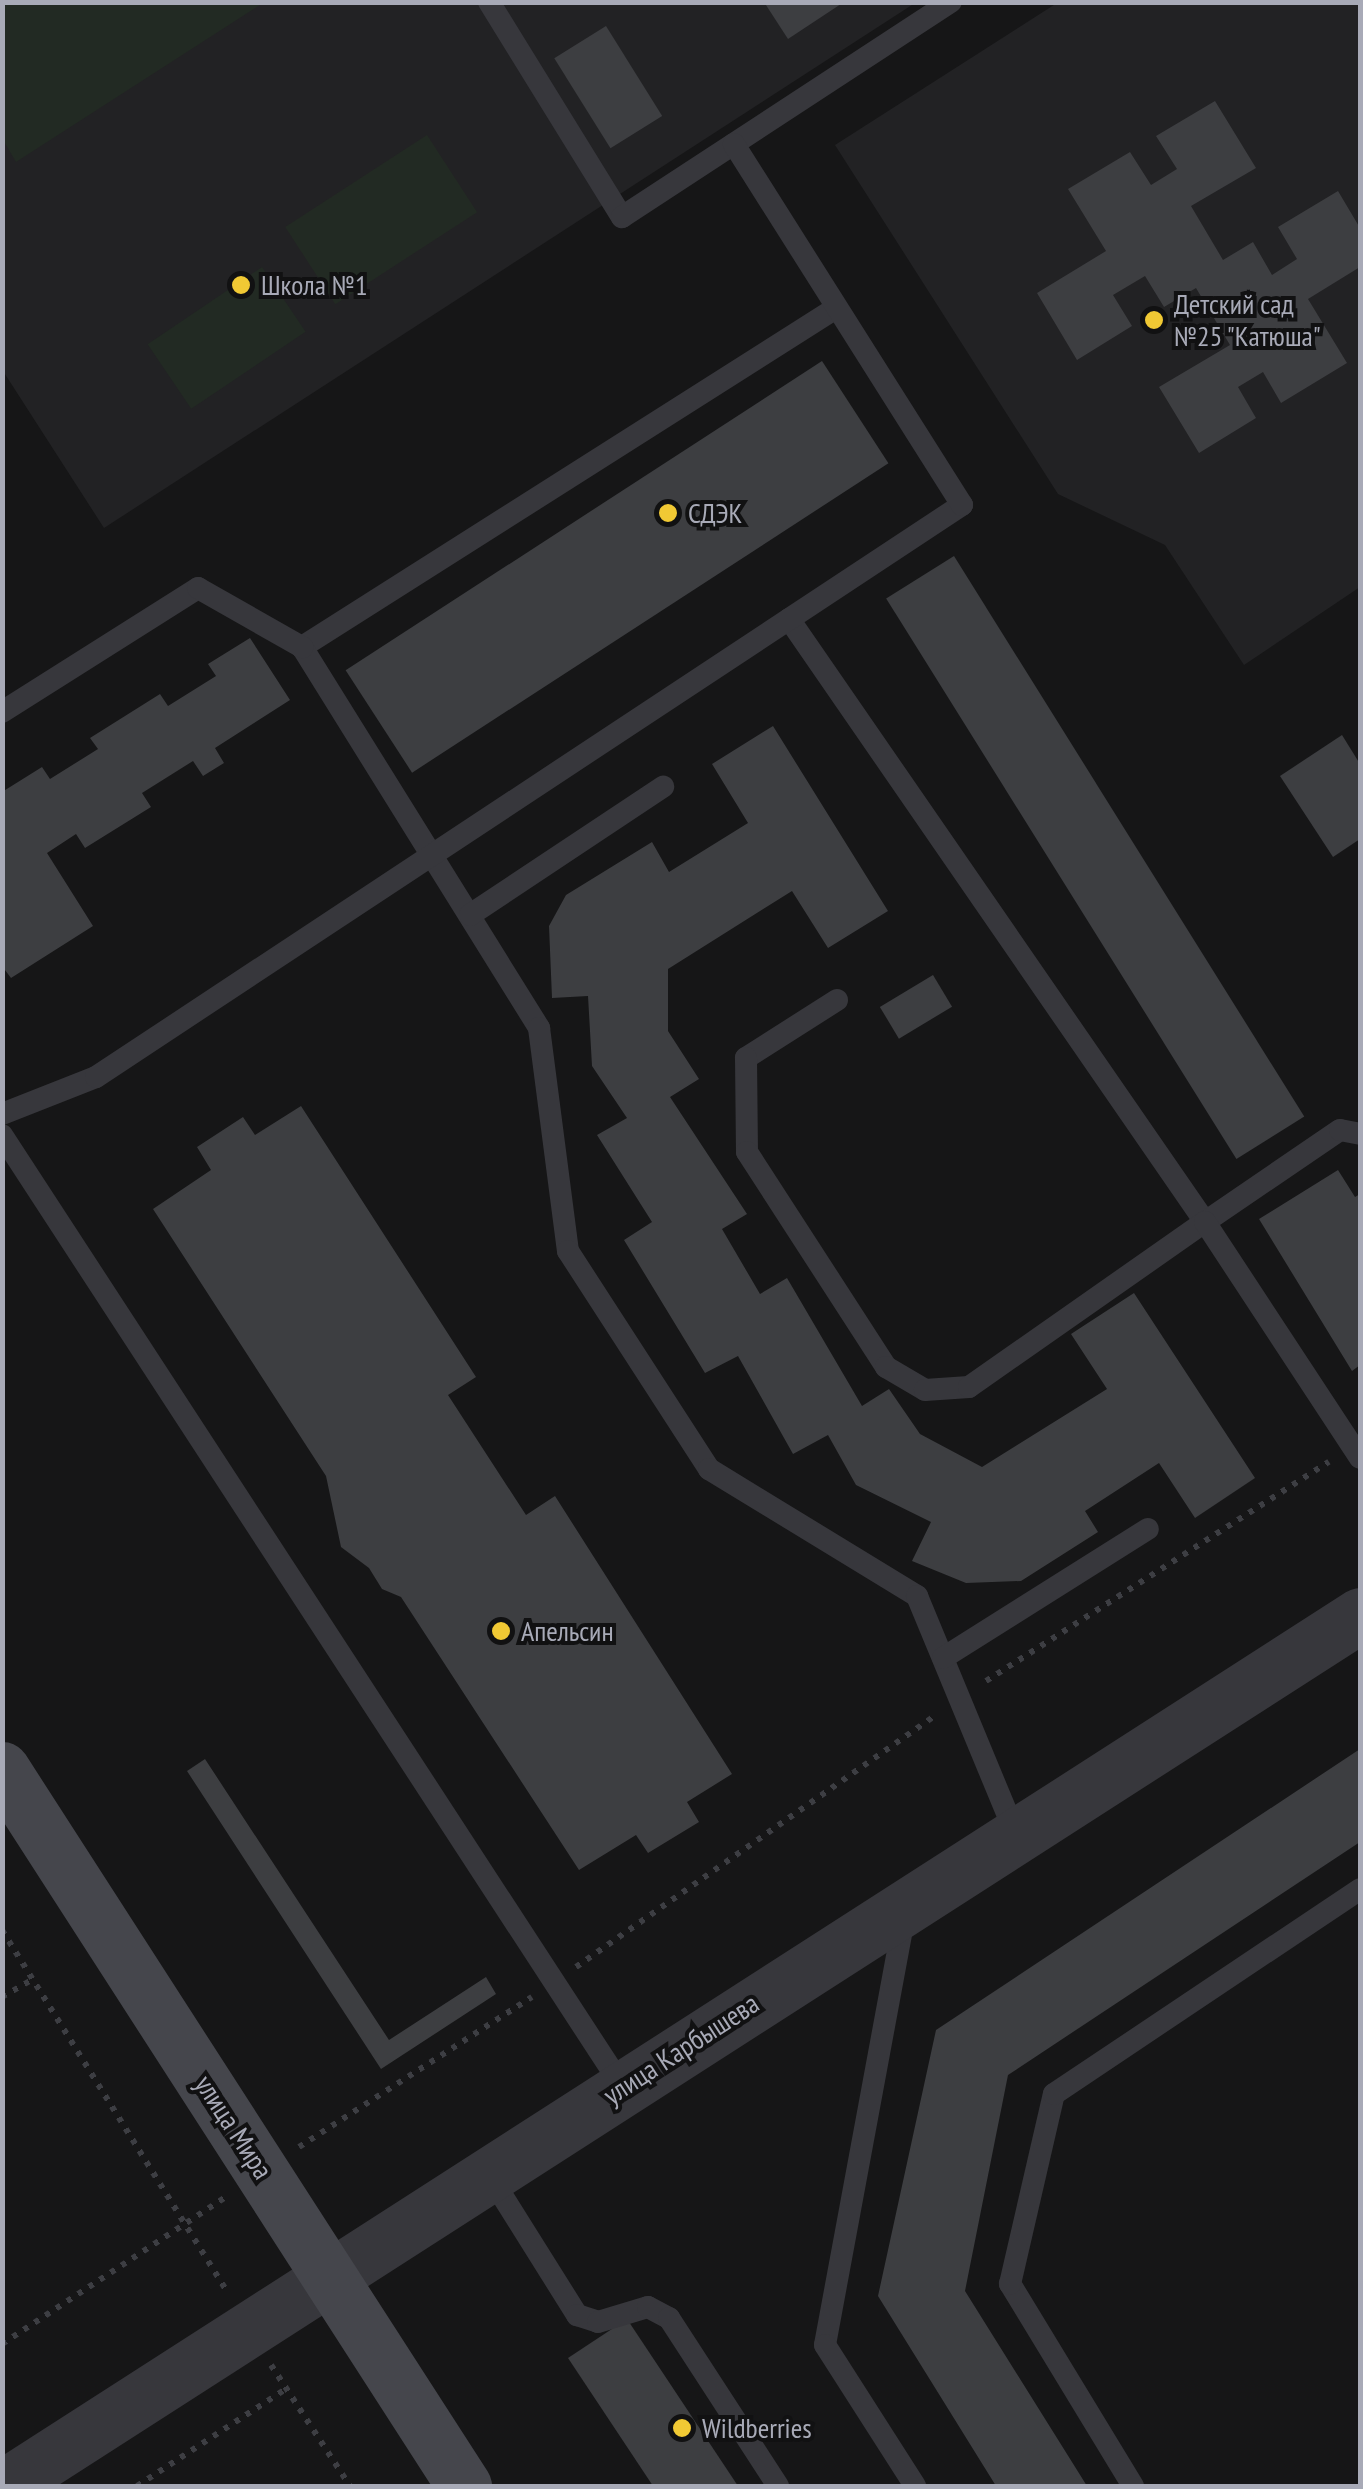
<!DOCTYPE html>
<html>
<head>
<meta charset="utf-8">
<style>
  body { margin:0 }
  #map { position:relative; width:1363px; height:2489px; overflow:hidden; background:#161617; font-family:"PT Sans Narrow",sans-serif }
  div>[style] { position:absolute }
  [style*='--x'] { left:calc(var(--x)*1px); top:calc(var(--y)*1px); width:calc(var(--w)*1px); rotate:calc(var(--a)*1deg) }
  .built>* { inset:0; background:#222224 }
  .green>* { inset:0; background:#222a23; transform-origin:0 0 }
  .building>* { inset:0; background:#3d3e41; transform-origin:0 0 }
  .path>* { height:6px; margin-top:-3px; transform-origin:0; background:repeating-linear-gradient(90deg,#3d3e43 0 5px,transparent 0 13px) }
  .service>* { height:22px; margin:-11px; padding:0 11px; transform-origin:11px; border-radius:11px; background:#37373c }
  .tertiary>* { height:55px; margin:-27.5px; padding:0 27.5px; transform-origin:27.5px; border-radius:27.5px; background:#37373c }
  .secondary>* { height:55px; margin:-27.5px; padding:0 27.5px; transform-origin:27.5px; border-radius:27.5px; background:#45464c }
  .dots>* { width:28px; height:28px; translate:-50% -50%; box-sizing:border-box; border:5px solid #111112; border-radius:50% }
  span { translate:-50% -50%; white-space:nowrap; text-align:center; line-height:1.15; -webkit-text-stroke:8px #111112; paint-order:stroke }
  .poi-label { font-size:28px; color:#a8aab7 }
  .left { translate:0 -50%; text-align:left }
  .street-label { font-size:28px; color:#a8aab7 }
  .frame { position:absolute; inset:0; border:5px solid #a8aab7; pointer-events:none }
</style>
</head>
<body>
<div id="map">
  <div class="built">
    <i style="clip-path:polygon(3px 3px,915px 3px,104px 528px,3px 371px)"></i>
    <i style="clip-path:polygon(1057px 3px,1360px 3px,1360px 587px,1244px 665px,1165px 545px,1058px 494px,835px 145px)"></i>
  </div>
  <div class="green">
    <i style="clip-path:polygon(3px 2px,263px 2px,263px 3px,16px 162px,3px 140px)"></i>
    <i style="left:427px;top:135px;width:92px;height:169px;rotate:57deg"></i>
    <i style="left:262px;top:267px;width:78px;height:138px;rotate:56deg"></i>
  </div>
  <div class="building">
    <i style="clip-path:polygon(764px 2px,844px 2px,788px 39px)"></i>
    <i style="left:606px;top:26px;width:106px;height:61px;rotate:58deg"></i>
    <i style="clip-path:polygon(1215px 101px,1256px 168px,1191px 206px,1223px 260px,1253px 242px,1272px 275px,1297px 259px,1278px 227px,1338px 191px,1360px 228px,1360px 267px,1308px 299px,1347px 363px,1281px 403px,1263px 372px,1238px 387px,1256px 418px,1199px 453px,1159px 387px,1230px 345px,1196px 288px,1164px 307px,1145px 276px,1113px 295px,1132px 326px,1077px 360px,1037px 293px,1106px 251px,1068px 189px,1130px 152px,1151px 185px,1177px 169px,1156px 136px)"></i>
    <i style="left:822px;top:361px;width:122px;height:568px;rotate:57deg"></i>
    <i style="left:954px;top:556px;width:661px;height:80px;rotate:58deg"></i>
    <i style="clip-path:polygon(250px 638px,290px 700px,215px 748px,224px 763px,203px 776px,193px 761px,142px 793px,151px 807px,85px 848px,76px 834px,47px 853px,93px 926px,11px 978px,2px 966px,2px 792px,42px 767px,50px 779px,98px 749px,90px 738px,160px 694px,168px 706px,216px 676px,208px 664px)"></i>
    <i style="clip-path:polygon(773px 726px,888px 911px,828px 948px,792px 891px,668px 969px,668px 1031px,699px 1079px,670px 1097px,747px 1214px,722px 1229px,760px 1294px,787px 1278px,862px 1406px,889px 1389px,920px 1434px,982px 1467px,1107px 1389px,1071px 1334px,1134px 1293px,1255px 1478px,1195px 1518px,1159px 1463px,1085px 1511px,1098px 1532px,1021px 1581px,966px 1583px,912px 1561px,931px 1522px,856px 1485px,828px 1435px,793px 1454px,738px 1356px,705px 1373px,624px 1240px,652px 1222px,597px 1135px,627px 1118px,592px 1066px,588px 996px,552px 998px,549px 926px,566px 895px,652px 842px,669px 872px,748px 823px,712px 764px)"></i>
    <i style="clip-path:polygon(1342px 735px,1360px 764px,1360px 839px,1333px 857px,1280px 776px)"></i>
    <i style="left:933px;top:975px;width:37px;height:62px;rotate:59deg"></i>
    <i style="clip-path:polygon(301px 1106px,476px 1377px,448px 1395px,526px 1515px,555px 1496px,732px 1774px,687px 1802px,699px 1822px,648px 1853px,636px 1835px,579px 1870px,401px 1597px,382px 1589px,369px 1568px,341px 1547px,326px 1476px,153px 1209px,211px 1170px,197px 1147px,243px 1117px,255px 1135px)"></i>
    <i style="clip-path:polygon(1338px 1170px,1355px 1197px,1360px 1194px,1360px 1365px,1352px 1371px,1259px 1219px)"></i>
    <i style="clip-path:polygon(1360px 1749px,1360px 1842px,1008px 2075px,965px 2291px,1087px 2486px,996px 2486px,878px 2296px,936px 2030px)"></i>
    <i style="clip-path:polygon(205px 1759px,389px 2040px,486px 1977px,496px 1994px,381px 2069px,187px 1771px)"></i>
    <i style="clip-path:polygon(627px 2319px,738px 2486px,653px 2486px,568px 2358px)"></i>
  </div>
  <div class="path">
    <i style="--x:986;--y:1681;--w:407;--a:-32.6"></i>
    <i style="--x:2;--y:1930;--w:424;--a:58.1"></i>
    <i style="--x:576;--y:1967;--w:437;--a:-35"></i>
    <i style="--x:2;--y:1997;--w:36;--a:-30"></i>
    <i style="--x:299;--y:2147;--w:277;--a:-32.8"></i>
    <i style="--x:2;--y:2344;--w:269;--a:-33.3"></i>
    <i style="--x:271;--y:2365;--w:145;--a:56.9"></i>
    <i style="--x:137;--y:2486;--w:178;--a:-33.1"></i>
  </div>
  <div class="service">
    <i style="--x:489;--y:2;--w:253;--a:58.3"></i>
    <i style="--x:622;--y:217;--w:393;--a:-33.2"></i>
    <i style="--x:836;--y:308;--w:633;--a:147.59"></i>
    <i style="--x:302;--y:647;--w:449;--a:58.1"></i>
    <i style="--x:539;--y:1028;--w:225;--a:82.6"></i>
    <i style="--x:568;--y:1251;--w:260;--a:57.1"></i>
    <i style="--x:709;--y:1469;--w:244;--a:31.4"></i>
    <i style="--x:917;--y:1596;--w:259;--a:67.5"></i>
    <i style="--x:789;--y:619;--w:733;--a:55.4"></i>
    <i style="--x:1205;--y:1222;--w:163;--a:-34.3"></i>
    <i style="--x:1340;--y:1130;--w:20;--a:11"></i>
    <i style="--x:2;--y:712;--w:232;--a:-32.3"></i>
    <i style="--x:198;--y:588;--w:120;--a:29.6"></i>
    <i style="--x:470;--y:915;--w:232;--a:-33.6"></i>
    <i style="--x:837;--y:1000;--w:108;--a:147.5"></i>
    <i style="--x:746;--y:1058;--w:94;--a:89.4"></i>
    <i style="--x:747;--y:1152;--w:256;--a:57.1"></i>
    <i style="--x:886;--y:1367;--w:45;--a:30.5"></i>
    <i style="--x:925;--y:1390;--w:44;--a:-3.9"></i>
    <i style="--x:969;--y:1387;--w:288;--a:-35"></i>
    <i style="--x:1205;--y:1222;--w:282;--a:56.7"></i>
    <i style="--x:2;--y:1114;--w:101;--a:-21.5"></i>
    <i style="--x:96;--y:1077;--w:1038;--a:-33.45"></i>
    <i style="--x:962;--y:505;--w:427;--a:-122.3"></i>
    <i style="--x:2;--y:1135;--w:1135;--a:56.9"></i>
    <i style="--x:943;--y:1658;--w:242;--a:-32.2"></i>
    <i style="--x:905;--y:1913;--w:439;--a:100.5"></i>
    <i style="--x:825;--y:2345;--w:167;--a:57.4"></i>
    <i style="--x:488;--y:2173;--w:168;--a:57.9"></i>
    <i style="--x:577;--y:2315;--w:22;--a:18"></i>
    <i style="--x:598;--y:2322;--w:52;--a:-16.7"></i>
    <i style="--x:648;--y:2307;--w:24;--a:28"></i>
    <i style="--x:669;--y:2318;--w:200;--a:57"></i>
    <i style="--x:1133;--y:2486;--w:237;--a:-121.3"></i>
    <i style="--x:1010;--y:2284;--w:195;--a:-77"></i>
    <i style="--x:1054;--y:2094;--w:368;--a:-33.8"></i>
  </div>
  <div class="tertiary">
    <i style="--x:5;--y:2486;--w:1611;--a:-32.73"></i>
  </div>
  <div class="secondary">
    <i style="--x:2;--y:1769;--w:853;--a:57.2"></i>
  </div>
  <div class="dots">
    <i style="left:241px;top:285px;background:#f1c934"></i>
    <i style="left:1154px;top:320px;background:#f1c934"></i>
    <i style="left:668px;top:513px;background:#f1c934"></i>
    <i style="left:501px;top:1631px;background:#f1c934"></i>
    <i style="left:682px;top:2428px;background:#f1c934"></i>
  </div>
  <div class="poi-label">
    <span class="left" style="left:261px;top:285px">Школа №1</span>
    <span class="left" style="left:1174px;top:320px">Детский сад<br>№25 "Катюша"</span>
    <span class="left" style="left:688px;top:513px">СДЭК</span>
    <span class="left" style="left:521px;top:1631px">Апельсин</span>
    <span class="left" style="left:702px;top:2428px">Wildberries</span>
  </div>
  <div class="street-label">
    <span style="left:681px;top:2049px;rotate:-33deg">улица Карбышева</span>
    <span style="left:234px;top:2127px;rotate:57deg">улица Мира</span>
  </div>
  <div class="frame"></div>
</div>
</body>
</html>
